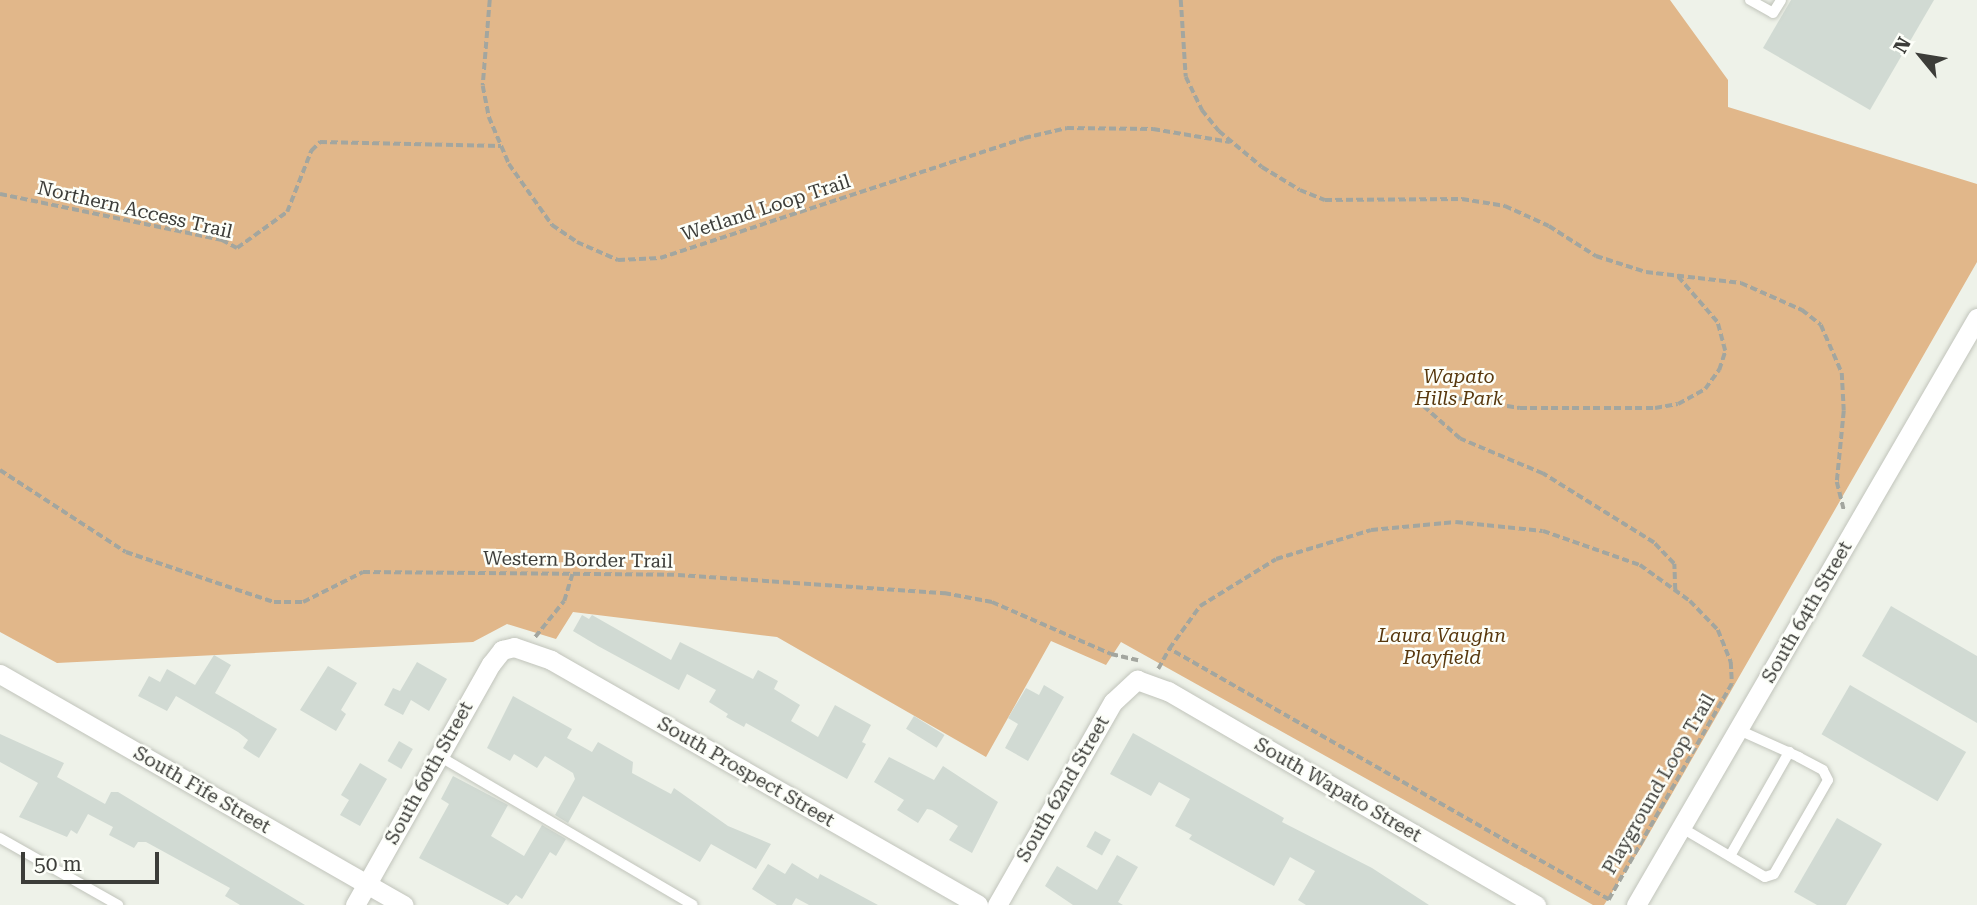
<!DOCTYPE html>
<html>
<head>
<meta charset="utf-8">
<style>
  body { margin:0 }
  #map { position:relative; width:1977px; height:905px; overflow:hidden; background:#eef2e9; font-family:"Roboto Serif",serif }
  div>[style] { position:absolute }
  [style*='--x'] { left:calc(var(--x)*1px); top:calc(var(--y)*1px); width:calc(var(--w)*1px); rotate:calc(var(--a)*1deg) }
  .green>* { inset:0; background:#e1b78a }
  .building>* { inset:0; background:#d1dad3; transform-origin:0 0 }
  .path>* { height:3.5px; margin-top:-1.75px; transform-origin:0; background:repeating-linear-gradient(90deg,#a3a69f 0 7px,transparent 0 10.5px) }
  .roads { filter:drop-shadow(0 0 2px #c1c4bb) drop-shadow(0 0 2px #c1c4bb) }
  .lane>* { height:10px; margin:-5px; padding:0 5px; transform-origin:5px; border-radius:5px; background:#fff }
  .street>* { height:19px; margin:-9.5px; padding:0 9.5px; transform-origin:9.5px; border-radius:9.5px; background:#fff }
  span { translate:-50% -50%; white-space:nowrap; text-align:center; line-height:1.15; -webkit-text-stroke:5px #fdfff9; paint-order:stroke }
  .street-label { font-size:19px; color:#3c3d39 }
  .park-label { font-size:19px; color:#58380e; font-style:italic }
  .north { position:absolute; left:1886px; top:21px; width:70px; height:70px; -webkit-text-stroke:5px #fdfff9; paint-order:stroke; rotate:300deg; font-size:19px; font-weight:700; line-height:28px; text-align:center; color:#3c3d39 }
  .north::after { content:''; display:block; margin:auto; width:24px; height:32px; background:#3c3d39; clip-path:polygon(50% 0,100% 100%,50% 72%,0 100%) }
  .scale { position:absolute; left:21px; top:852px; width:138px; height:32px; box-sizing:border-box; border:4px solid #3c3d39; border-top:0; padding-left:9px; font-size:21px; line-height:24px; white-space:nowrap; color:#3c3d39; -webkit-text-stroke:5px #fdfff9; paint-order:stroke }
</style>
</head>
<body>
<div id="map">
  <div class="green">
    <i style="clip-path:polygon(0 0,1670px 0,1728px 80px,1728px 107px,1977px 184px,1977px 262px,1642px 846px,1604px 905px,1593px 905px,1121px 642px,1106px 665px,1051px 641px,986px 757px,777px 637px,573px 612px,556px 639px,507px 624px,473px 642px,57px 663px,0 632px)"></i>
  </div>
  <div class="building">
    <i style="clip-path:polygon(1791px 0,1934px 0,1870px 110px,1763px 48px)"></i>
    <i style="clip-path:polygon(1891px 606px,1977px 656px,1977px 723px,1862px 656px)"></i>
    <i style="clip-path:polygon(582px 615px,589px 619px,592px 615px,671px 660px,680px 642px,753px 679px,758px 670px,778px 681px,774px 689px,800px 705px,791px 721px,818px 737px,835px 705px,871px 725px,862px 742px,866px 744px,847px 779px,746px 723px,744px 727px,726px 717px,728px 714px,709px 702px,716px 690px,687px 674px,679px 690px,598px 646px,573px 631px)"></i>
    <i style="clip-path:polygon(214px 655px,231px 665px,215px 693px,277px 729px,259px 758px,243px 748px,248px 740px,238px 732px,176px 696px,167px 711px,138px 696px,149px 676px,160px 682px,167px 669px,195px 685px)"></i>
    <i style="clip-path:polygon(417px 662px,447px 679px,429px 711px,411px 700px,403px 715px,384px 705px,393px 688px,400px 691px)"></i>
    <i style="clip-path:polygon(328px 666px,357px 683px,341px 710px,346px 714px,336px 731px,300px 710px)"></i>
    <i style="clip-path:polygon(1044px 685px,1064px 697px,1028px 761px,1005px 748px,1018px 724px,1008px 718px,1026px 688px,1039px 695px)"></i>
    <i style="left:1850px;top:685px;width:134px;height:57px;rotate:30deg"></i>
    <i style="clip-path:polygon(513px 696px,572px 729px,567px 738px,592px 752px,598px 742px,633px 762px,632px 773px,671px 794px,674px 788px,728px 826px,771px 844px,756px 869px,711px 844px,700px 862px,583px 796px,568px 823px,555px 815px,575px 779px,573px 773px,545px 756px,537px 768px,514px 754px,510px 761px,487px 748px)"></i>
    <i style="left:914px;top:716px;width:36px;height:15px;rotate:32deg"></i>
    <i style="clip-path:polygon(1133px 733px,1284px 818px,1282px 822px,1372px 868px,1429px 905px,1306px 905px,1298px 900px,1315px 871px,1290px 857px,1274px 886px,1189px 839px,1192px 835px,1175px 826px,1190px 799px,1159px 782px,1151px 796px,1110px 774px)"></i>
    <i style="clip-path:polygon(0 734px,64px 763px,57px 777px,105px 804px,111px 792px,118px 792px,305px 905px,240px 905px,225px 896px,230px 888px,146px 842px,138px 842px,134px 848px,109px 835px,113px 827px,88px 814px,77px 834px,71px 830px,67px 837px,19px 817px,38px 783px,0 762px)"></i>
    <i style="left:399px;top:741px;width:16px;height:23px;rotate:30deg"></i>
    <i style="clip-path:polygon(889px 757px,934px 780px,943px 766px,998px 802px,972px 853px,949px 840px,958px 826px,932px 810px,927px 809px,918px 823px,897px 810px,904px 800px,874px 782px)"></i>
    <i style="clip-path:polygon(360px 763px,387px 779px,360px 826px,340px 815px,349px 800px,341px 795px)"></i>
    <i style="clip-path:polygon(453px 776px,508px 805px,491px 836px,524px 856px,542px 825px,566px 839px,556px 856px,550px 852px,522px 899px,516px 895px,508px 905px,419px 858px,449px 804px,441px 799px)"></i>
    <i style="clip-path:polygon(1837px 818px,1882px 844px,1846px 905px,1817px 905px,1794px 892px)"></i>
    <i style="left:1095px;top:831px;width:18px;height:18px;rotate:29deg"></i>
    <i style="clip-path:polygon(1117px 855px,1138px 867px,1118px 902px,1123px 905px,1073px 905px,1045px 886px,1057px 866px,1097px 890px)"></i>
    <i style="clip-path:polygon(792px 863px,818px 879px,820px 874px,878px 905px,809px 905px,796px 898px,792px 905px,777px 905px,752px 889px,768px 864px,785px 874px)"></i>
  </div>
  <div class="path">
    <i style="--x:490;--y:0;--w:86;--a:94.7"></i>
    <i style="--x:483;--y:86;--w:32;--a:79"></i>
    <i style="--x:489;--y:117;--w:51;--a:66.9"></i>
    <i style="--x:509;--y:164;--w:75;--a:54.8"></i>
    <i style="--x:552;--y:225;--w:30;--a:34"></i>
    <i style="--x:577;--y:242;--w:45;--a:23.7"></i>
    <i style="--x:618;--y:260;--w:42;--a:-2.7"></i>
    <i style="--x:660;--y:258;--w:383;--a:-18.2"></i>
    <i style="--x:1024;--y:138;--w:44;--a:-13.1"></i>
    <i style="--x:1067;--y:128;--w:86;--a:0.7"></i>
    <i style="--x:1153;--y:129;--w:78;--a:9.6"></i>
    <i style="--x:1181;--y:0;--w:77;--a:86.3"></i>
    <i style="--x:1186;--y:77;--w:37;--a:64"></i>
    <i style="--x:1202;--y:110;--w:27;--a:51"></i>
    <i style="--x:1219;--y:131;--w:56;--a:39.9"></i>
    <i style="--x:1262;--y:167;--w:44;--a:31.2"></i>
    <i style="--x:1300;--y:190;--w:27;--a:22"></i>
    <i style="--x:1325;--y:200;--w:137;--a:-0.4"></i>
    <i style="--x:1462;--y:199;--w:44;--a:9.2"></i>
    <i style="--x:1505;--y:206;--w:48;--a:24.4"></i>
    <i style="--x:1549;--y:226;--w:56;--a:32.6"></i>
    <i style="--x:1596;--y:256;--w:52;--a:17.7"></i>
    <i style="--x:1646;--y:272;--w:96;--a:6.6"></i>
    <i style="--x:1741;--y:283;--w:67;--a:23.9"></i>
    <i style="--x:1802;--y:310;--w:24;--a:38"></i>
    <i style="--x:1821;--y:325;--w:52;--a:66.4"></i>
    <i style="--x:1842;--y:373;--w:38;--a:87"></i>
    <i style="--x:1844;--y:411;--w:71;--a:95.6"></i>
    <i style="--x:1837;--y:482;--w:29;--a:76"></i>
    <i style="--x:0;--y:194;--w:227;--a:11.7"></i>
    <i style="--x:222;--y:240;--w:17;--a:28"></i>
    <i style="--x:237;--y:248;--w:62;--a:-35.8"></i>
    <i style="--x:287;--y:212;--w:66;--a:-68.5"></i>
    <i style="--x:311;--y:151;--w:13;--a:-45"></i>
    <i style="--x:320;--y:142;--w:181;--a:1.3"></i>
    <i style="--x:0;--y:470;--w:150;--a:33.1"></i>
    <i style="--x:126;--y:552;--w:156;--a:18.7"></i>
    <i style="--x:274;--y:602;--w:29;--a:0"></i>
    <i style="--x:303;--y:602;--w:67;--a:-26.6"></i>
    <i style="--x:363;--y:572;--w:315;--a:0.5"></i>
    <i style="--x:678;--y:575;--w:267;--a:3.9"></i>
    <i style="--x:944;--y:593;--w:49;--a:10.6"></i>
    <i style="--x:992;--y:602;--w:130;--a:23.6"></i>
    <i style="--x:1111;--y:654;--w:28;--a:13"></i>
    <i style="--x:1675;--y:590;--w:26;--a:-92"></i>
    <i style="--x:1674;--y:564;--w:29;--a:-134"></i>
    <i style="--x:1654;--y:543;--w:131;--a:-148.1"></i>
    <i style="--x:1543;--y:474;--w:90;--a:-157.1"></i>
    <i style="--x:1460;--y:439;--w:57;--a:-138.5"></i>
    <i style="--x:1417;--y:401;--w:11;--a:-49"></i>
    <i style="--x:1424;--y:393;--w:97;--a:8.9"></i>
    <i style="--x:1520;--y:408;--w:135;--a:0"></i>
    <i style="--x:1655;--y:408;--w:23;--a:-10"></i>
    <i style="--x:1678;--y:404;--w:31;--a:-29"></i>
    <i style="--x:1705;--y:389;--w:24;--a:-54"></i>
    <i style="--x:1719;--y:370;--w:20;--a:-72"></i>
    <i style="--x:1725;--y:351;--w:30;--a:-105"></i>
    <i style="--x:1717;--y:322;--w:61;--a:-131"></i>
    <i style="--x:535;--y:637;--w:46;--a:-51.1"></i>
    <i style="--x:564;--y:601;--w:28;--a:-73"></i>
    <i style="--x:1158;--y:669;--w:23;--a:-61"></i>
    <i style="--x:1169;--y:649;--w:53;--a:-54.2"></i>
    <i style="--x:1200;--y:606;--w:89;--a:-31.7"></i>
    <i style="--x:1276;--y:559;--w:99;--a:-17"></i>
    <i style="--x:1371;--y:530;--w:85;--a:-5.4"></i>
    <i style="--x:1456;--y:522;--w:87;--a:5.9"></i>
    <i style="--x:1543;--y:531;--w:103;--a:19.3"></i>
    <i style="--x:1640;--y:565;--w:62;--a:35.8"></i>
    <i style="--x:1690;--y:601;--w:40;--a:46"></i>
    <i style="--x:1718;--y:630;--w:35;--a:68"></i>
    <i style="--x:1731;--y:662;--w:22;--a:87"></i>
    <i style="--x:1732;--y:684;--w:249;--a:119.7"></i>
    <i style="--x:1609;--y:900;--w:507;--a:-150.3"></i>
  </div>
  <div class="roads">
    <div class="lane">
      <i style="--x:1750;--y:0;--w:26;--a:29"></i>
      <i style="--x:1773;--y:13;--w:15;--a:-58"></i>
      <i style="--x:439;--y:756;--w:294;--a:30.4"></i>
      <i style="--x:1682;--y:828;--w:96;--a:30.6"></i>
      <i style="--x:1765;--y:877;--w:9;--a:-18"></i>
      <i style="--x:1774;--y:874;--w:108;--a:-60.1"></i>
      <i style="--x:1828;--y:780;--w:11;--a:-117"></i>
      <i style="--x:1823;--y:770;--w:27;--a:-152"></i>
      <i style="--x:1799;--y:757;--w:66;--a:-155.8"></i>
      <i style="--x:0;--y:838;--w:136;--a:29.6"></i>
      <i style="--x:1730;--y:856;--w:120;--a:-60.4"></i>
    </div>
    <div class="street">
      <i style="--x:0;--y:674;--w:465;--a:29.8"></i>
      <i style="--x:355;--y:905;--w:277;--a:-60.6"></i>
      <i style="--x:491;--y:664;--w:18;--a:-52"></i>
      <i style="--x:502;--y:650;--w:12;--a:-14"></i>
      <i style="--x:514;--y:647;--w:39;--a:19"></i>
      <i style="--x:551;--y:660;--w:492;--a:29.8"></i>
      <i style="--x:997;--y:905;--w:234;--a:-60.3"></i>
      <i style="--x:1113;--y:702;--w:33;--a:-43"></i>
      <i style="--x:1137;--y:680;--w:33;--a:20"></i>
      <i style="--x:1168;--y:691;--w:426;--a:30.2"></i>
      <i style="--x:1636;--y:905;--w:679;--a:-59.85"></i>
    </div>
  </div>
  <div class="street-label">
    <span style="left:766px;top:208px;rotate:-18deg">Wetland Loop Trail</span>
    <span style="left:135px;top:210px;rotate:13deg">Northern Access Trail</span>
    <span style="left:578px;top:560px;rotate:1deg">Western Border Trail</span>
    <span style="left:1807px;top:612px;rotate:-60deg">South 64th Street</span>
    <span style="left:746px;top:772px;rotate:30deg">South Prospect Street</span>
    <span style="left:429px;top:773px;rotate:-61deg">South 60th Street</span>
    <span style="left:1659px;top:784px;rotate:-60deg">Playground Loop Trail</span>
    <span style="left:1063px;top:789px;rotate:-60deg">South 62nd Street</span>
    <span style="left:202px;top:790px;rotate:30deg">South Fife Street</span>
    <span style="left:1338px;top:790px;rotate:30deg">South Wapato Street</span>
  </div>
  <div class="park-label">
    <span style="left:1459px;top:388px">Wapato<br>Hills Park</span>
    <span style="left:1442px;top:647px">Laura Vaughn<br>Playfield</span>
  </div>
  <div class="north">N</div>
  <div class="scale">50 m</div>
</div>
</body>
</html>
